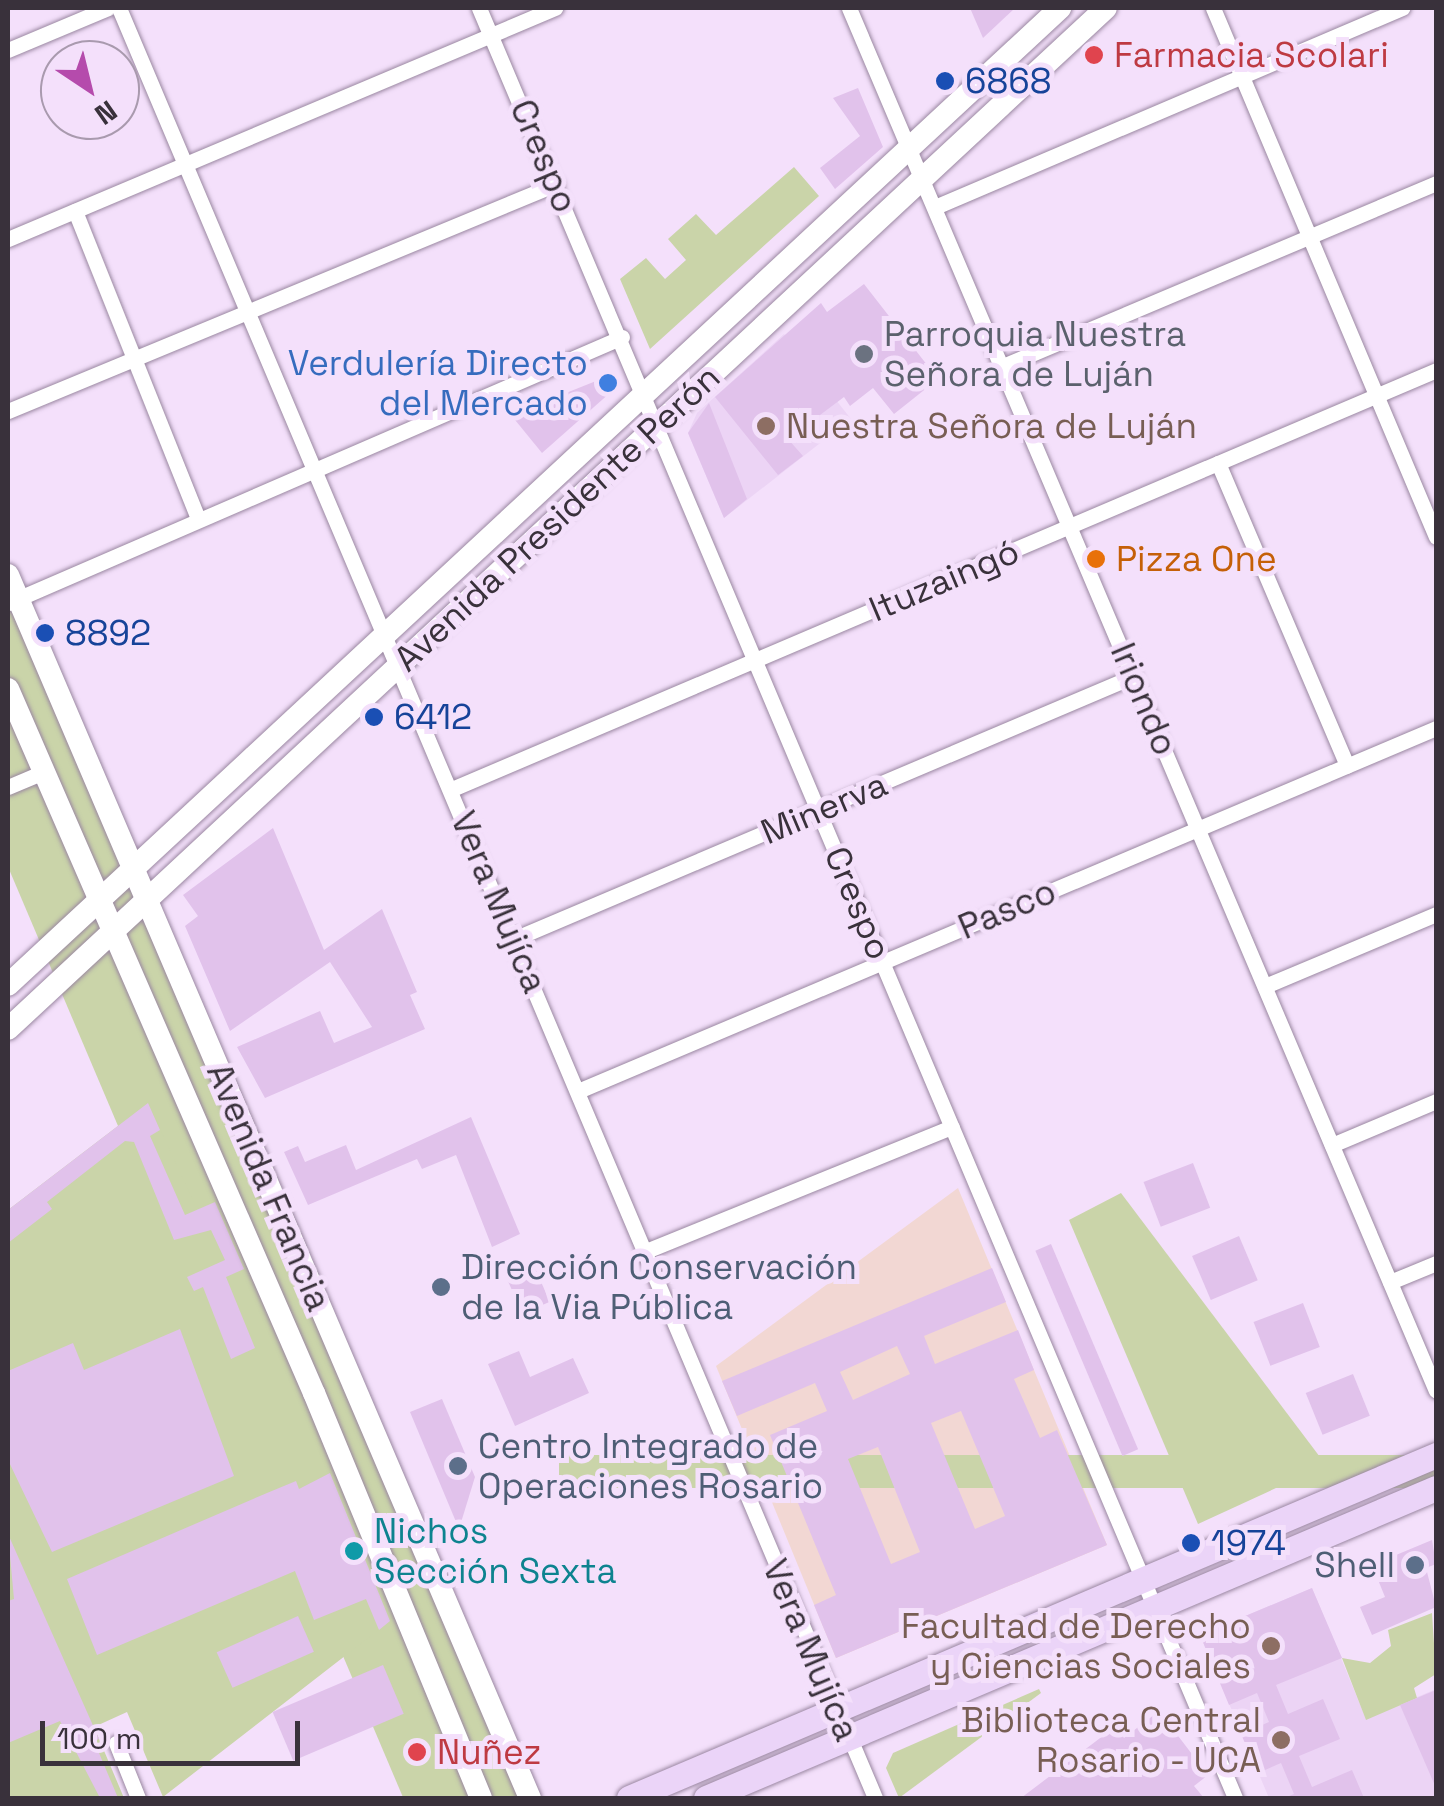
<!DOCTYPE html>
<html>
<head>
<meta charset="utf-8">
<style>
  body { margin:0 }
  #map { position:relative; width:1444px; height:1806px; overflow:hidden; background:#f4e0fb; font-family:"Space Grotesk",sans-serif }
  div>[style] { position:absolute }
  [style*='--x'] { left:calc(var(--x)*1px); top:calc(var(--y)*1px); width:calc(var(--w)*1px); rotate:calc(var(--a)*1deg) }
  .built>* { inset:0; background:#ecd4f5 }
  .medical>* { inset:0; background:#f2d7d3 }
  .green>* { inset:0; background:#cad4a9; transform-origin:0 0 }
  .building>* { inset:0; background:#e1c2eb; transform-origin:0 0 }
  .roads { filter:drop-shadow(0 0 2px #9a87a1) drop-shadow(0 0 2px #9a87a1) }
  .street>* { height:15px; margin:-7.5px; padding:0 7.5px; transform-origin:7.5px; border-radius:7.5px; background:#fff }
  .secondary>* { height:22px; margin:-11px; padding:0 11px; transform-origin:11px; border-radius:11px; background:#fff }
  .primary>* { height:25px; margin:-12.5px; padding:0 12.5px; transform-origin:12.5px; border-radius:12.5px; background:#ebd4f8 }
  .dots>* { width:28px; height:28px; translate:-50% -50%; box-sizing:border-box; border:5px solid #f4e0fb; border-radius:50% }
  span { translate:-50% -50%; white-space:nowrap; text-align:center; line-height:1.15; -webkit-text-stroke:10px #f4e0fb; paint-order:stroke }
  .health-label { font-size:35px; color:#be3a42 }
  .left { translate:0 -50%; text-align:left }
  .transit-label { font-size:35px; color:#164399 }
  .street-label { font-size:35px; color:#39313b }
  .worship-label { font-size:35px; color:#5b616d }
  .shop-label { font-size:35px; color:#366cbe }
  .right { translate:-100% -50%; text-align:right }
  .education-label { font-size:35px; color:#785e54 }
  .food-label { font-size:35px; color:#c56008 }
  .service-label { font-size:35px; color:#4e5e75 }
  .culture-label { font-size:35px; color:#0d838f }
  .frame { position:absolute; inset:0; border:10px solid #39313b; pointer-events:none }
  .north { position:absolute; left:40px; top:40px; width:100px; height:100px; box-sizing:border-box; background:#f4e0fb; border:2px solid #a99aae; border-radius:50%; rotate:145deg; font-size:28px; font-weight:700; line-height:40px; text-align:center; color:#39313b }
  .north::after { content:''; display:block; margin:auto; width:35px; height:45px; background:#b54bac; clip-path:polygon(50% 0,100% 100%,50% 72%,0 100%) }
  .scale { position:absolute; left:40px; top:1721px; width:260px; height:45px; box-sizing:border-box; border:5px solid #39313b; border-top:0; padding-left:12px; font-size:30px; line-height:35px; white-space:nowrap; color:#39313b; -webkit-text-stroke:8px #f4e0fb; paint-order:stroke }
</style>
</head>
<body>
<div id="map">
  <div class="built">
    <i style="clip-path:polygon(784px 334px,851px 419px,724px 518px,688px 433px,697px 413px)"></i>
    <i style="clip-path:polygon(1312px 1588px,1366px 1719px,1436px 1689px,1436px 1798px,1269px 1798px,1200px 1635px)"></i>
  </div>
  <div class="medical">
    <i style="clip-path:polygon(958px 1188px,1107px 1545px,836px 1658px,716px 1366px)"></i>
  </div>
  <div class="green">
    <i style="clip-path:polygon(794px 167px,819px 196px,650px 349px,620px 279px,646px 258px,665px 279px,686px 260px,668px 239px,696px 214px,716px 235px)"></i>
    <i style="left:8px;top:575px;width:1330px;height:114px;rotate:67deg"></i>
    <i style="clip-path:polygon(148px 1103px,197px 1209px,218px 1200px,390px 1621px,163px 1797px,127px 1712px,94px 1727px,124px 1798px,8px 1798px,8px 1210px)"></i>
    <i style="clip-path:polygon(1121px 1193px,1326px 1465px,1198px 1524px,1069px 1220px)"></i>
    <i style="left:1436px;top:1455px;width:33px;height:877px;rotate:90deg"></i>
    <i style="clip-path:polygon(1432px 1613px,1436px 1674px,1414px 1688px,1417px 1698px,1366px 1720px,1342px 1658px,1370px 1663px,1391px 1646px,1388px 1630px)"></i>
    <i style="clip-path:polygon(1039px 1689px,1041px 1693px,899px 1798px,886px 1768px,893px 1753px)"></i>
  </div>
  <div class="building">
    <i style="clip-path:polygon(970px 8px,1015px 8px,983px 38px)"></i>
    <i style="clip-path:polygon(858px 88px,883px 147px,835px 189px,820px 168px,860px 136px,833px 98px)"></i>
    <i style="clip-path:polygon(864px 284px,938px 379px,894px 414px,873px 388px,850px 406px,844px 397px,788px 439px,803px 456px,778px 475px,715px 397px,821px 303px,827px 312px)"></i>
    <i style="clip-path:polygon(616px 373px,620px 384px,542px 453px,511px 415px)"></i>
    <i style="clip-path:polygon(709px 403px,747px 499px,724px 518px,688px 433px)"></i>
    <i style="clip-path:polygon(273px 828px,324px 950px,382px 909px,417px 992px,410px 995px,425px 1029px,265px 1098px,237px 1047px,320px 1011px,334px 1043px,372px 1027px,330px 962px,230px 1031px,185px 926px,198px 916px,183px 895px)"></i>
    <i style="clip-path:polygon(148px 1103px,160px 1130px,150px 1136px,185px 1215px,215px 1202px,244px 1269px,226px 1277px,255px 1348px,231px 1359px,203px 1287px,194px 1291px,187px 1277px,225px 1260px,211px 1230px,174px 1240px,134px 1142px,125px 1141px,47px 1202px,52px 1209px,8px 1243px,8px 1210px)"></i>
    <i style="clip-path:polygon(471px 1117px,520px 1234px,492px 1247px,456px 1155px,422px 1169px,417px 1159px,308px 1205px,284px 1152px,298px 1146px,305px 1162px,346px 1145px,356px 1170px)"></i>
    <i style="left:1193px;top:1163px;width:48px;height:53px;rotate:69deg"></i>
    <i style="left:1239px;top:1236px;width:48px;height:51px;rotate:67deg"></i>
    <i style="left:1051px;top:1244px;width:223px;height:17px;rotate:67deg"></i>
    <i style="left:534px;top:1266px;width:39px;height:30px;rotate:66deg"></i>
    <i style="clip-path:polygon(evenodd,992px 1268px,1006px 1302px,924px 1336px,935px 1364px,1018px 1330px,1034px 1370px,1014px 1379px,1040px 1438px,1057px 1430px,1107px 1545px,836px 1658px,814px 1605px,836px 1595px,770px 1435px,827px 1411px,815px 1383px,737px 1416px,722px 1381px,992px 1268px,897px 1346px,910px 1374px,853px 1400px,840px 1372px,897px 1346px,992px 1268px,961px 1411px,1005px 1516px,975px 1529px,931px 1423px,961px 1411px,992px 1268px,878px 1447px,920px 1552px,891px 1564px,848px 1459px,878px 1447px)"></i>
    <i style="left:1303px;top:1303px;width:47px;height:53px;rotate:69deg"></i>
    <i style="clip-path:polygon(180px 1329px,234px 1476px,52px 1552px,8px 1460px,8px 1371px,73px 1343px,84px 1370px)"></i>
    <i style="clip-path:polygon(519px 1351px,530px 1377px,573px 1358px,589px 1393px,515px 1426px,488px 1364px)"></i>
    <i style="left:1353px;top:1374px;width:45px;height:51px;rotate:68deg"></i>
    <i style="clip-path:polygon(442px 1399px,475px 1477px,459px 1529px,410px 1412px)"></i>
    <i style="clip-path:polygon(330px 1473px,390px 1621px,379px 1630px,366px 1599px,314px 1620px,295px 1571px,97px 1655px,67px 1579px,267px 1493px,296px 1481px,299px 1489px)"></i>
    <i style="clip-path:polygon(8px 1534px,99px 1739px,94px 1741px,118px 1798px,100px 1798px,60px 1721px,8px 1743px,8px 1601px,14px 1599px)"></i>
    <i style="clip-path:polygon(1432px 1540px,1436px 1564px,1426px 1568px,1436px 1607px,1372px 1635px,1360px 1607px,1385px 1597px,1372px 1565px)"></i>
    <i style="clip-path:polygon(1312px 1588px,1342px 1658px,1276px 1685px,1288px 1714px,1323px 1699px,1340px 1739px,1299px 1756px,1312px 1787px,1352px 1770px,1364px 1798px,1284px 1798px,1294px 1794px,1281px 1763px,1258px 1773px,1241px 1734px,1269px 1722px,1257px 1693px,1229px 1705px,1200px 1635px)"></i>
    <i style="left:298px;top:1616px;width:39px;height:89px;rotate:66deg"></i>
    <i style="left:383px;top:1665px;width:53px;height:120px;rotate:67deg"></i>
    <i style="clip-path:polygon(1436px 1690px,1436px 1788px,1400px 1705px)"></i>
    <i style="clip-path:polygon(1159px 1711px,1208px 1775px,1194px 1786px,1204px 1798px,1021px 1798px,1116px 1726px,1124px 1738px)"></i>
  </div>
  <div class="roads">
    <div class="street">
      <i style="--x:119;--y:8;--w:1943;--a:67.1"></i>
      <i style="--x:479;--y:8;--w:1943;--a:67.1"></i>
      <i style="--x:849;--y:8;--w:1502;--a:67"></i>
      <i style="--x:1213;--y:8;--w:574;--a:67.14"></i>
      <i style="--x:8;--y:50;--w:108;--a:-22.8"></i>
      <i style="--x:935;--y:207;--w:508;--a:-23.08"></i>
      <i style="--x:75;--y:211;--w:332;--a:68.2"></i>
      <i style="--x:8;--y:239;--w:594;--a:-22.89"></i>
      <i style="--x:1003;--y:366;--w:470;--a:-22.9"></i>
      <i style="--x:8;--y:411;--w:593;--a:-22.5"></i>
      <i style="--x:1218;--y:463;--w:329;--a:66.9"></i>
      <i style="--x:8;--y:603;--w:669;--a:-23.42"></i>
      <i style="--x:8;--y:787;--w:38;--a:-23"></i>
      <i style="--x:452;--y:789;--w:1069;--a:-23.06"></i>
      <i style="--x:514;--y:939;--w:673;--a:-22.99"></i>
      <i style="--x:1265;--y:986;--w:186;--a:-22.8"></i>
      <i style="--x:578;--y:1091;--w:932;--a:-22.93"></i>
      <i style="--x:1332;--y:1145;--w:113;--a:-22.9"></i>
      <i style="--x:646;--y:1251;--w:330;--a:-22.1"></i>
      <i style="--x:1390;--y:1282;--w:50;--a:-22.4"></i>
      <i style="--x:116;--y:1743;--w:59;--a:68.2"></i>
    </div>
    <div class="secondary">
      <i style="--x:8;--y:575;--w:1330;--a:66.89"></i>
      <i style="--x:8;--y:689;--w:768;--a:66.51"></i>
      <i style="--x:314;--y:1393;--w:438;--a:67.6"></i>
      <i style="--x:8;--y:985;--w:1436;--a:-42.88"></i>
      <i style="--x:8;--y:1029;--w:1499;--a:-42.92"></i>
    </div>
    <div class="primary">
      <i style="--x:629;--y:1798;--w:877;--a:-23.03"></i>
      <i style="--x:706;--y:1798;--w:793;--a:-23.01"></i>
    </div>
  </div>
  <div class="dots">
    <i style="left:1094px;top:55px;background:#e0444e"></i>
    <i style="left:945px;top:81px;background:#1a4fb4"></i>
    <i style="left:864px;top:354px;background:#6b7280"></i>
    <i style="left:608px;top:383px;background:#3f7fe0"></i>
    <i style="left:766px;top:426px;background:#8d6e63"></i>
    <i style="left:1096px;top:559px;background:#e8710a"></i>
    <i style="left:45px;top:633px;background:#1a4fb4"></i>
    <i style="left:374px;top:717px;background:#1a4fb4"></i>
    <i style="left:441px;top:1287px;background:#5c6f8a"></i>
    <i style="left:458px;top:1466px;background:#5c6f8a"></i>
    <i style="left:1191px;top:1543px;background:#1a4fb4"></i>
    <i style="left:354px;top:1551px;background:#0f9aa8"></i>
    <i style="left:1415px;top:1565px;background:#5c6f8a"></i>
    <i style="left:1271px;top:1646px;background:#8d6e63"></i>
    <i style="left:1281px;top:1740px;background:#8d6e63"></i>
    <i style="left:417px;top:1752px;background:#e0444e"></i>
  </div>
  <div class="health-label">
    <span class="left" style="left:1114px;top:55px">Farmacia Scolari</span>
    <span class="left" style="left:437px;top:1752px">Nuñez</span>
  </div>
  <div class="transit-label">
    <span class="left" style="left:965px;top:81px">6868</span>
    <span class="left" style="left:65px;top:633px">8892</span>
    <span class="left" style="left:394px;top:717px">6412</span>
    <span class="left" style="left:1211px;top:1543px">1974</span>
  </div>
  <div class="street-label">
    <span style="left:544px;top:156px;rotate:67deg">Crespo</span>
    <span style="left:557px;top:518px;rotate:-43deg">Avenida Presidente Perón</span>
    <span style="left:944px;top:580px;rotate:-23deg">Ituzaingó</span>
    <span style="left:1144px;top:699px;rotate:67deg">Iriondo</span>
    <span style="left:824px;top:808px;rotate:-23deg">Minerva</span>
    <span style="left:499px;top:902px;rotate:67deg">Vera Mujíca</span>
    <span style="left:858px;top:903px;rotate:67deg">Crespo</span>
    <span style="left:1007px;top:909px;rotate:-23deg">Pasco</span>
    <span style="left:269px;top:1187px;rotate:67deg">Avenida Francia</span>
    <span style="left:811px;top:1650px;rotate:67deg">Vera Mujíca</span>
  </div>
  <div class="worship-label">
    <span class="left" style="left:884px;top:354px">Parroquia Nuestra<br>Señora de Luján</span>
  </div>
  <div class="shop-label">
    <span class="right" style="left:588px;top:383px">Verdulería Directo<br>del Mercado</span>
  </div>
  <div class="education-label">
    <span class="left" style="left:786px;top:426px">Nuestra Señora de Luján</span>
    <span class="right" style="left:1251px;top:1646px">Facultad de Derecho<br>y Ciencias Sociales</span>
    <span class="right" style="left:1261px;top:1740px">Biblioteca Central<br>Rosario - UCA</span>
  </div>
  <div class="food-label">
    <span class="left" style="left:1116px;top:559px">Pizza One</span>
  </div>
  <div class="service-label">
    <span class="left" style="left:461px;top:1287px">Dirección Conservación<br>de la Via Pública</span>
    <span class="left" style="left:478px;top:1466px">Centro Integrado de<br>Operaciones Rosario</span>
    <span class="right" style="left:1395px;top:1565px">Shell</span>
  </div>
  <div class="culture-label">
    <span class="left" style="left:374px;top:1551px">Nichos<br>Sección Sexta</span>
  </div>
  <div class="frame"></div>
  <div class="north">N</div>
  <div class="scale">100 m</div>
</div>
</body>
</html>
